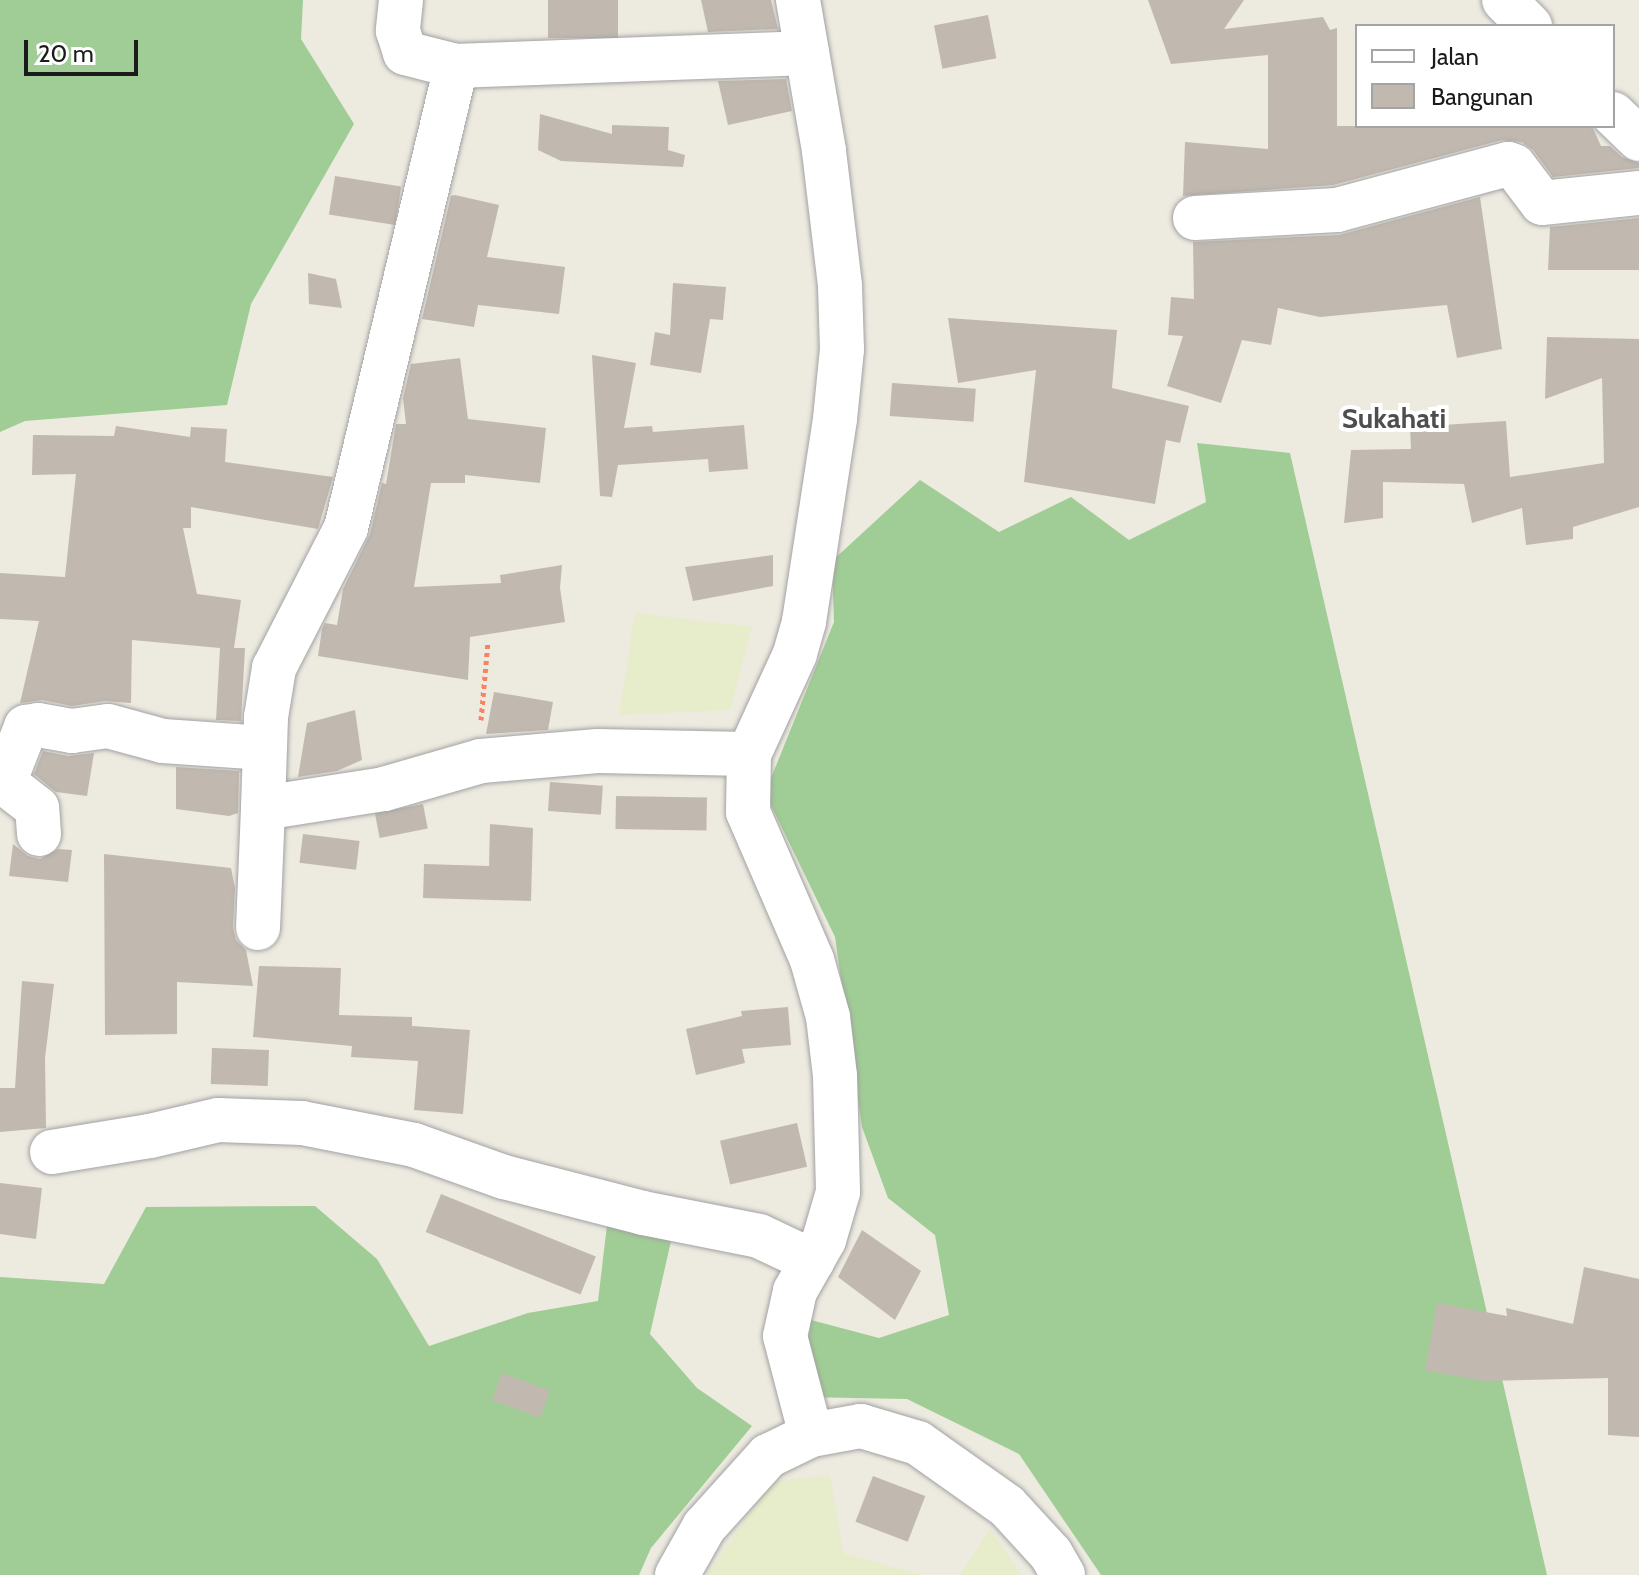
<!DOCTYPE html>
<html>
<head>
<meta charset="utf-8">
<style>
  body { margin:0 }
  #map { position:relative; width:1639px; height:1575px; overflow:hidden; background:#edeae0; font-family:Cabin,sans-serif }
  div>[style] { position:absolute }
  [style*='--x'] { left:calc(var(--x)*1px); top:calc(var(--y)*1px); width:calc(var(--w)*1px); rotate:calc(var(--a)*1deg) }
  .farmland>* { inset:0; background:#e7eccb }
  .forest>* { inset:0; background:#a0cd95 }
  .building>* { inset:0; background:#c1b9b0; transform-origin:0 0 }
  .path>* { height:5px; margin-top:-2.5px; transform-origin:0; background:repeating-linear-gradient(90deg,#fa8264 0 4px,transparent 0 8px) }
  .roads { filter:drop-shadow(0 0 2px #a2a2a2) drop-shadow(0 0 2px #a2a2a2) }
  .minor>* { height:44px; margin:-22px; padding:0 22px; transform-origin:22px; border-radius:22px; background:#fff }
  span { translate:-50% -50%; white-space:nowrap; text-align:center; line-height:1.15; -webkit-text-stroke:8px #fff; paint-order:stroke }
  .quarter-label { font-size:28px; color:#4e4e4e; font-weight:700 }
  .legend { position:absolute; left:1355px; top:24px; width:260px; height:104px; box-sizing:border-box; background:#fff; border:2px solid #a4a4a4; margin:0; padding:10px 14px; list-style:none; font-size:24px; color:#1b1b1b }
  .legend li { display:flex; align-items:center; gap:16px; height:40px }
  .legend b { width:40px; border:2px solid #a4a4a4 }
  .scale { position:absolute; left:24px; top:40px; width:114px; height:36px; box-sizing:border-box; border:4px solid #1b1b1b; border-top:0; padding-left:10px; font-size:24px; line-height:28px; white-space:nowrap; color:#1b1b1b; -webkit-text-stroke:6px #fff; paint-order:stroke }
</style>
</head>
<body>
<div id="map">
  <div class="farmland">
    <i style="clip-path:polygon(635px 613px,752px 627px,730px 710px,619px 715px)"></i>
    <i style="clip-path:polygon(830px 1475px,843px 1553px,921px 1575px,707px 1575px,772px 1481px)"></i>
    <i style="clip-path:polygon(990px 1529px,1021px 1575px,960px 1575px)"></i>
  </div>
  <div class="forest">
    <i style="clip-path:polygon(0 0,303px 0,301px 39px,354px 124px,251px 304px,227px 405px,25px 421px,0 432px)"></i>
    <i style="clip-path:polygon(1197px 443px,1290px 453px,1547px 1575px,1101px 1575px,1019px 1454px,907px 1399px,800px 1397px,811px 1320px,879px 1338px,949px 1315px,935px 1235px,888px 1198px,862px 1127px,835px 937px,765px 793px,834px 622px,832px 561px,920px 480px,999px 532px,1071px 497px,1129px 540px,1206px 502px)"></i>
    <i style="clip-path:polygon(315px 1206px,377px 1259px,429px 1346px,528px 1313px,598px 1301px,607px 1225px,671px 1241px,650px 1334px,697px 1388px,752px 1426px,651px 1548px,639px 1575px,0 1575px,0 1277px,104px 1284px,146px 1207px)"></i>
  </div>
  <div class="building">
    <i style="left:548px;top:0;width:70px;height:38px"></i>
    <i style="clip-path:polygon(701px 0,771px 0,778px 29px,708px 32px)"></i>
    <i style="clip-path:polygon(1148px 0,1244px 0,1224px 29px,1323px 17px,1330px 30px,1337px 28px,1337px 126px,1592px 126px,1601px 146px,1610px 146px,1622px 157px,1639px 163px,1639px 168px,1553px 177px,1533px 150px,1522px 142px,1502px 140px,1333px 185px,1183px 196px,1185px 142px,1268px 149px,1268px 55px,1171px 64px)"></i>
    <i style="left:988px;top:15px;width:44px;height:55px;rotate:79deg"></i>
    <i style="clip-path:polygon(786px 79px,792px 111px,728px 125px,718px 81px)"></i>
    <i style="clip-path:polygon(540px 114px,612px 134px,612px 125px,669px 127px,668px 150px,685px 155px,683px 167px,561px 161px,538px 150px)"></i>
    <i style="left:335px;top:176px;width:67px;height:39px;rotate:9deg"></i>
    <i style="clip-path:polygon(455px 195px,499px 205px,487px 257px,565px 267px,559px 314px,478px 305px,474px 327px,422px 319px,451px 196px)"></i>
    <i style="clip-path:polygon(1480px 197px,1502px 349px,1457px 358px,1447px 305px,1320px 317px,1278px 308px,1271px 345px,1242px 340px,1221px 403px,1167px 386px,1183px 336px,1168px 335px,1171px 297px,1194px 299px,1193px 242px,1339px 235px)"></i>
    <i style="clip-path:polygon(1639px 218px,1639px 270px,1548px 270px,1550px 227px)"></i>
    <i style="clip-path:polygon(308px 273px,336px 279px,342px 308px,309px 304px)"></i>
    <i style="clip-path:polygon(673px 283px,726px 287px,723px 320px,710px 319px,701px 373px,650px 365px,655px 332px,670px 335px)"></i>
    <i style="clip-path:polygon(948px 318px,1117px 330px,1112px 388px,1189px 406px,1180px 443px,1166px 440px,1155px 504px,1024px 482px,1036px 370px,958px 383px)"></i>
    <i style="clip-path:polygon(1547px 337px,1639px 339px,1639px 507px,1573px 527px,1573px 539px,1526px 545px,1522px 508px,1472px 523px,1464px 484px,1383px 482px,1383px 518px,1344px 523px,1351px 450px,1411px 449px,1410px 427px,1506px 421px,1510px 477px,1604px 463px,1602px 378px,1545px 399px)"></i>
    <i style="clip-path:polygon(592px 355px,636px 363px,624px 428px,652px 426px,653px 432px,744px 425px,748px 469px,709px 472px,708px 459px,618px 465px,612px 497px,600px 496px)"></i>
    <i style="clip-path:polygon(460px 358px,468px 419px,546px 428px,540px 483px,465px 475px,465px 483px,431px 483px,414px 587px,501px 583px,500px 575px,562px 565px,560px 588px,565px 622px,470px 637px,468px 680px,318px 656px,322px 629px,325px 623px,337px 625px,343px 589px,370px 534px,382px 483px,386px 484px,396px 424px,406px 424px,403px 398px,411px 364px)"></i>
    <i style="left:892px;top:383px;width:84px;height:33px;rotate:4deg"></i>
    <i style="clip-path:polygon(116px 426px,190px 437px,191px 427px,227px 429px,225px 462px,333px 477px,318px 529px,191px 507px,191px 528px,183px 528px,197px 594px,241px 600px,234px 648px,245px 648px,241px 721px,216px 720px,220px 648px,132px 640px,131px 703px,105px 701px,72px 706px,42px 700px,20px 703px,39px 621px,0 619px,0 573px,65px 577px,76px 474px,32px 475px,33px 435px,114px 436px)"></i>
    <i style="clip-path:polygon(773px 555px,773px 586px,693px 601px,685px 567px)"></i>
    <i style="clip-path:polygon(494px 692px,553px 702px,548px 730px,486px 734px)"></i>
    <i style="clip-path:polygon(355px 710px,362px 760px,337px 771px,298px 777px,307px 723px)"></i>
    <i style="clip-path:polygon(43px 751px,68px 756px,94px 753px,87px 796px,56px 792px,34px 774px)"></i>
    <i style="clip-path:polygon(176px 767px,239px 771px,238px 813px,229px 816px,176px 809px)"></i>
    <i style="left:550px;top:782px;width:53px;height:29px;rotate:4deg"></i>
    <i style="left:616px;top:796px;width:91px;height:33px;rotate:1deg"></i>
    <i style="left:423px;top:804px;width:25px;height:49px;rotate:79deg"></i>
    <i style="clip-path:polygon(490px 824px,533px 828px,531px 901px,423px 898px,424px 864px,489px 866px)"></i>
    <i style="left:303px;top:834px;width:57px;height:29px;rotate:7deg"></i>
    <i style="clip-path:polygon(13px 844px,28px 856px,40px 859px,58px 849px,72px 850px,68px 882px,9px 876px)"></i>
    <i style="clip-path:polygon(104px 854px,231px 868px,235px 888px,233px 928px,236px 940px,246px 950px,253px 986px,177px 982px,177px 1034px,105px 1035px)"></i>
    <i style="clip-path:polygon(259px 966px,341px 968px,339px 1015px,412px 1017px,412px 1026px,470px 1030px,463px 1114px,414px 1110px,418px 1061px,351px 1057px,352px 1046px,253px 1037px)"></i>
    <i style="clip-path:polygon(22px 981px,54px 984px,45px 1058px,46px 1128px,0 1132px,0 1088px,15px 1088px)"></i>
    <i style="clip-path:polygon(788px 1007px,791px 1045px,742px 1049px,745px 1063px,696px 1075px,686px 1029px,742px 1016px,741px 1011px)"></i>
    <i style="left:212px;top:1048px;width:57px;height:36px;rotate:2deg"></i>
    <i style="left:797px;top:1123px;width:45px;height:79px;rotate:77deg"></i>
    <i style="clip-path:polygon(0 1183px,42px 1188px,36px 1239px,0 1234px)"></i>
    <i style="left:441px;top:1194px;width:167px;height:41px;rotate:22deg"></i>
    <i style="clip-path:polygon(862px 1230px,921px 1271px,895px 1320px,838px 1277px)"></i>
    <i style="clip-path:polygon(1584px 1267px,1639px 1279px,1639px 1437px,1608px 1435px,1608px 1378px,1483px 1381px,1425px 1370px,1437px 1303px,1507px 1316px,1506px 1308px,1573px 1324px)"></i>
    <i style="left:502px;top:1373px;width:51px;height:29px;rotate:20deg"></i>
    <i style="left:873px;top:1476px;width:56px;height:49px;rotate:21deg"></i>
  </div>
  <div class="path">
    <i style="--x:481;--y:720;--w:79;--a:-84.9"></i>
  </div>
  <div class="roads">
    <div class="minor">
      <i style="--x:401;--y:0;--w:31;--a:96"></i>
      <i style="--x:398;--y:31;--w:23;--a:72"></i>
      <i style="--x:405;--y:53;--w:53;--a:14.3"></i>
      <i style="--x:456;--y:66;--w:351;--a:-2.1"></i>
      <i style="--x:798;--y:0;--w:153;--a:80.2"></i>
      <i style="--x:824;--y:151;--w:136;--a:83.2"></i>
      <i style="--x:840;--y:286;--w:63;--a:88.2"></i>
      <i style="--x:842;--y:349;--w:70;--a:95.7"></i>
      <i style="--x:835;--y:419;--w:205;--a:98.7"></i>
      <i style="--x:804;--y:622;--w:33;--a:106"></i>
      <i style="--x:795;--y:654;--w:110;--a:114.7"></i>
      <i style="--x:749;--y:754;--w:58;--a:91"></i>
      <i style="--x:748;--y:812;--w:161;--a:66.6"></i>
      <i style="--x:812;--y:960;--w:59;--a:74.3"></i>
      <i style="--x:828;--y:1017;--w:59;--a:83.2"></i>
      <i style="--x:835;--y:1076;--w:116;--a:88.5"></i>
      <i style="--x:838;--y:1192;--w:50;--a:106.3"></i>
      <i style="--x:824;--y:1240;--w:59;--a:119.6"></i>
      <i style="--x:795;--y:1291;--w:46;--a:102.5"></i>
      <i style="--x:785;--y:1336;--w:102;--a:75.3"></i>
      <i style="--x:1504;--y:0;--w:37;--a:45"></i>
      <i style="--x:1613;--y:114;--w:36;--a:44"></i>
      <i style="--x:1195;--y:218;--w:142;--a:-3.2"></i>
      <i style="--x:1337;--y:210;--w:177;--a:-15.1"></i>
      <i style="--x:1508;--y:164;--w:6;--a:18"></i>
      <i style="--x:1514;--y:166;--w:46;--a:52.9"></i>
      <i style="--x:1542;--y:203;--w:98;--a:-5.9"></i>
      <i style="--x:263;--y:808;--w:91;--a:-88.1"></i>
      <i style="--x:266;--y:717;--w:50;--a:-80.7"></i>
      <i style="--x:274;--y:668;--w:157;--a:-62.8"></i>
      <i style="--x:346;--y:528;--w:475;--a:-76.6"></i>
      <i style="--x:39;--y:834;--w:26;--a:-94"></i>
      <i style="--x:37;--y:808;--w:36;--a:-142"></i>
      <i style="--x:9;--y:786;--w:9;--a:-111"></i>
      <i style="--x:6;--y:778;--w:55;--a:-68.6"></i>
      <i style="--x:26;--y:727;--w:12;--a:-9"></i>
      <i style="--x:38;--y:725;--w:35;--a:10"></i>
      <i style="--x:72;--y:731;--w:36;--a:-8"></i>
      <i style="--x:108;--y:726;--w:57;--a:15.3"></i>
      <i style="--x:163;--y:741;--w:102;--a:3.9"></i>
      <i style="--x:258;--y:928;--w:120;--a:-87.6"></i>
      <i style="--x:263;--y:808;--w:122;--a:-8.9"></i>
      <i style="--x:384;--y:789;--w:101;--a:-16.1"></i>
      <i style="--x:481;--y:761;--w:117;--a:-4.9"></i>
      <i style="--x:598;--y:751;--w:151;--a:1.1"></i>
      <i style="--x:52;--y:1152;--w:99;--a:-9.3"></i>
      <i style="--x:150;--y:1136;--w:70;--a:-13.2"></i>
      <i style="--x:218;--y:1120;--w:84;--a:2"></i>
      <i style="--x:302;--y:1123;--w:114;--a:11.1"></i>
      <i style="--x:414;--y:1145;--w:96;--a:19.6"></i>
      <i style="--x:504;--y:1177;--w:144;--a:14.5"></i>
      <i style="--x:643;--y:1213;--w:118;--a:11.2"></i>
      <i style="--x:759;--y:1236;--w:59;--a:25.3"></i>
      <i style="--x:677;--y:1575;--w:55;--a:-60.6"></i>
      <i style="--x:704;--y:1527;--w:96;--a:-48"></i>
      <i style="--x:768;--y:1456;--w:48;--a:-26"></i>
      <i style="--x:811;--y:1435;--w:51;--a:-10.2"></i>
      <i style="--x:861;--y:1426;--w:59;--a:16.6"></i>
      <i style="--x:918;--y:1443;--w:109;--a:35.3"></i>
      <i style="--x:1007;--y:1506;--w:65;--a:47.5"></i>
      <i style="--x:1051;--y:1554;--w:24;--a:60"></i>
    </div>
  </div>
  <div class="quarter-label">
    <span style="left:1394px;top:418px">Sukahati</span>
  </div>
  <ul class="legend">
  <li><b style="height:10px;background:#fff"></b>Jalan</li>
  <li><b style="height:22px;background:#c1b9b0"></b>Bangunan</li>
  </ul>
  <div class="scale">20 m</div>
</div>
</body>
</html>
